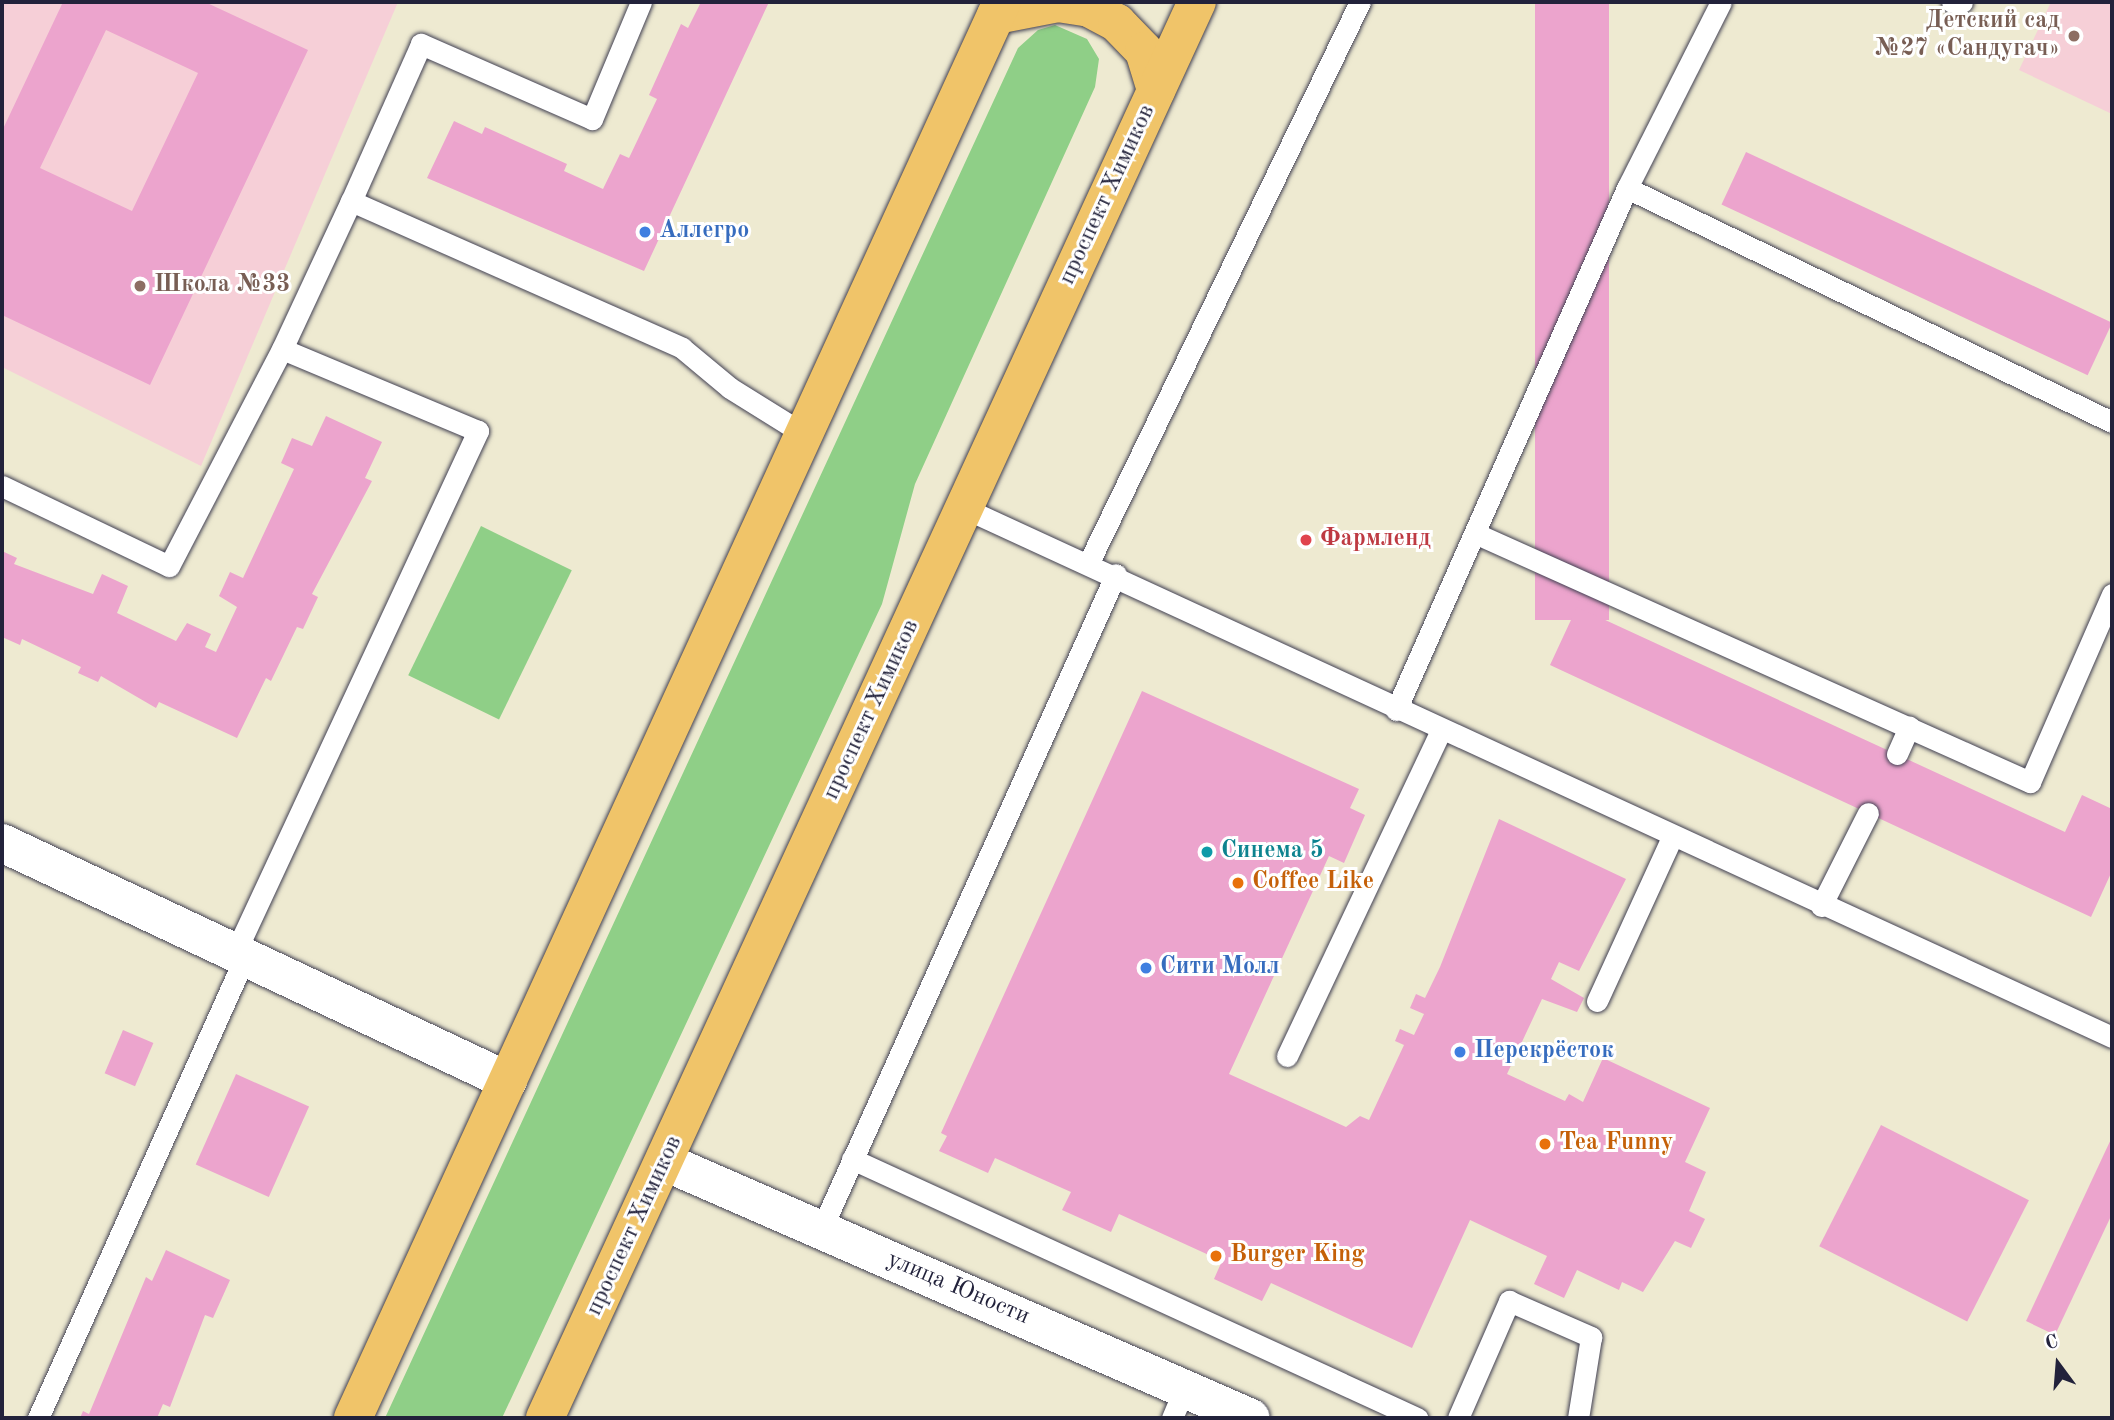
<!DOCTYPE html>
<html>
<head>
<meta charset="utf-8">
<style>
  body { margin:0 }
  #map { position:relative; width:2114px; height:1420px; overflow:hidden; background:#eeead1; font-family:"Old Standard TT",serif }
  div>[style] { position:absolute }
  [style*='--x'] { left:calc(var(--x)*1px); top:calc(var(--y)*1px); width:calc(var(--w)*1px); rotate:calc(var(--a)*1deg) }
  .built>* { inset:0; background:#f6cfd7 }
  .green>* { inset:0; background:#8fcf87; transform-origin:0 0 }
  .building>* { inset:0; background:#eca4cd; transform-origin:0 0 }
  .roads { filter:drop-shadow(0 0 2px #414052) drop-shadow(0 0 2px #414052) }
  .service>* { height:21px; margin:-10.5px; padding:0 10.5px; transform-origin:10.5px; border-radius:10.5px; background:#fff }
  .minor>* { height:38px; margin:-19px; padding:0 19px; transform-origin:19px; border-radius:19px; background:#fff }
  .tertiary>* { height:38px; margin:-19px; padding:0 19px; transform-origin:19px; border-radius:19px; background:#fff }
  .primary>* { height:38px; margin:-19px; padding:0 19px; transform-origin:19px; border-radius:19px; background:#f0c469 }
  .dots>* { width:19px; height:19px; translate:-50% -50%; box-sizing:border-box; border:4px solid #fff; border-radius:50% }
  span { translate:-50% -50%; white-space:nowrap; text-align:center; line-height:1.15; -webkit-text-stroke:6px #fff; paint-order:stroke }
  .education-label { font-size:24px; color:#785e54; font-weight:700 }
  .right { translate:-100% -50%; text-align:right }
  .left { translate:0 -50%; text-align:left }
  .street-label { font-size:24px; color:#22223b }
  .shop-label { font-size:24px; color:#366cbe; font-weight:700 }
  .health-label { font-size:24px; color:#be3a42; font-weight:700 }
  .culture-label { font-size:24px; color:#0d838f; font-weight:700 }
  .food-label { font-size:24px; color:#c56008; font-weight:700 }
  .frame { position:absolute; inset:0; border:4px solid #22223b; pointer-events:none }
  .north { position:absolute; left:2023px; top:1329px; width:70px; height:70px; -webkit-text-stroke:5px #fff; paint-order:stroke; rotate:344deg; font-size:19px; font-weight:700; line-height:28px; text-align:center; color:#22223b }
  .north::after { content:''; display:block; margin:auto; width:24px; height:32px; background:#22223b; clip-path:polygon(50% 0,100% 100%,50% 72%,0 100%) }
</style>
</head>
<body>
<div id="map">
  <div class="built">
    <i style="clip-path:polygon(2px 2px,398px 2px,201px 466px,2px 367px)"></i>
    <i style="clip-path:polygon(2051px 2px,2112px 2px,2112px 114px,2019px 70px)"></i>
  </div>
  <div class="green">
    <i style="clip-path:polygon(1055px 25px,1087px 39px,1099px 59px,1095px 87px,915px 484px,882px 604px,502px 1418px,385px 1418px,1018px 48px,1038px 30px)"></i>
    <i style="left:481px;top:526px;width:101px;height:166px;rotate:26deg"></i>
  </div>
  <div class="building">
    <i style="clip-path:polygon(evenodd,63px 2px,205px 2px,308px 50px,150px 385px,2px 315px,2px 131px,63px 2px,106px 30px,198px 73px,132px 211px,40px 168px,106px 30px)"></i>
    <i style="clip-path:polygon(701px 2px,769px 2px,644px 271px,427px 178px,454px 121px,482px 134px,485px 127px,567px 164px,564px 171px,603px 189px,620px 154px,629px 158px,657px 99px,649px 95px,681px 24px,688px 28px)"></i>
    <i style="left:1535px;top:2px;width:74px;height:618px"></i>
    <i style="left:1746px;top:152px;width:404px;height:58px;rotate:25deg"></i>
    <i style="clip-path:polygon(326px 416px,382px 442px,365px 478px,372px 481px,312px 594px,318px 597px,303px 629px,297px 627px,271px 681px,266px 678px,237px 738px,159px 702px,156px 708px,101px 676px,98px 682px,78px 673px,81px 667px,22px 639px,20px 645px,2px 637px,2px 551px,17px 558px,14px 564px,93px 594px,102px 574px,128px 586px,117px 613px,176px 641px,187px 623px,211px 634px,205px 647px,216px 652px,237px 607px,219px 596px,230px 572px,243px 578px,294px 469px,281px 463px,292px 438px,312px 446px)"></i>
    <i style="clip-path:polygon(1577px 607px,2065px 832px,2082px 795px,2112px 809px,2112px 871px,2091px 917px,1550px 665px)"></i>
    <i style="clip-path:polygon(1142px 691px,1359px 789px,1350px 808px,1365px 815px,1344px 863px,1329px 856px,1229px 1074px,1346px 1127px,1360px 1116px,1369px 1120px,1404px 1045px,1395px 1041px,1400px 1029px,1414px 1035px,1424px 1014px,1410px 1008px,1416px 994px,1425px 998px,1440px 967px,1499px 819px,1626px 879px,1579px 971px,1559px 962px,1551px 979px,1584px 998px,1577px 1012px,1542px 999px,1507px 1074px,1565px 1101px,1569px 1094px,1583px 1102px,1603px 1058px,1710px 1108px,1685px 1162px,1706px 1172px,1689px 1211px,1705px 1219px,1691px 1248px,1675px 1241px,1643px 1292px,1622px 1282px,1619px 1290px,1577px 1270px,1564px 1298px,1534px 1284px,1547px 1256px,1470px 1220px,1412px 1348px,1271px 1283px,1262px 1301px,1214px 1279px,1222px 1261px,1119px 1214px,1111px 1232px,1062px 1210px,1071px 1192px,995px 1158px,988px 1173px,939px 1151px,947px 1136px,941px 1133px)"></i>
    <i style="left:123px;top:1030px;width:33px;height:47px;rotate:23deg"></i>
    <i style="left:236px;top:1074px;width:80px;height:99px;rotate:24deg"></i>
    <i style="left:1881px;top:1125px;width:166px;height:136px;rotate:27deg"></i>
    <i style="clip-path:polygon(2112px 1137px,2112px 1214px,2055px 1335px,2026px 1321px)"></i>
    <i style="clip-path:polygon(166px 1250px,230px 1280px,213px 1318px,205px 1315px,170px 1407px,163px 1404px,157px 1418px,80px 1418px,83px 1411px,89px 1414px,146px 1277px,152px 1281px)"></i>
  </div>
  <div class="roads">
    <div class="service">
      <i style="--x:641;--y:2;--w:127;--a:112.7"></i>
      <i style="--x:592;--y:119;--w:187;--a:-156.3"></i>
      <i style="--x:421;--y:44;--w:172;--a:114"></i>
      <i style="--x:351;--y:201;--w:362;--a:23.9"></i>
      <i style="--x:682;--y:348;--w:62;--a:39.8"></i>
      <i style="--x:730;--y:388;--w:87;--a:31.9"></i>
      <i style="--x:1952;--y:2;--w:10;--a:0"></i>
      <i style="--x:1627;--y:188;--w:538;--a:25.76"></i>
      <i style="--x:2;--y:486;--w:185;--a:25.6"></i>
      <i style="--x:169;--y:566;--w:245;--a:-62.5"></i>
      <i style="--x:964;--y:508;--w:1264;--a:24.74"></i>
      <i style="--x:1479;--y:535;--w:604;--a:24.15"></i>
      <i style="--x:2030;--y:782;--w:205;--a:-66.4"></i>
      <i style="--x:1089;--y:562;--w:622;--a:-64.18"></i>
      <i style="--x:1396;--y:710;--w:571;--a:-66.13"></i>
      <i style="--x:1627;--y:188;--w:208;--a:-63.2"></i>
      <i style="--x:1897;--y:754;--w:30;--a:-66"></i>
      <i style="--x:1821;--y:906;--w:104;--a:-63.2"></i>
      <i style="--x:235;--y:953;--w:576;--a:-65.04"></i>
      <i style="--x:478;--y:431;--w:212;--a:-157.3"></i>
      <i style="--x:282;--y:349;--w:163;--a:-65"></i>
      <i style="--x:1597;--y:1001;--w:180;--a:-65.4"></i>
      <i style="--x:1287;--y:1056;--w:361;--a:-64.7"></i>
      <i style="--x:852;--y:1159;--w:622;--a:24.63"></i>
      <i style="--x:821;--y:1230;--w:719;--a:-65.79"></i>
      <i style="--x:38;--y:1418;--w:505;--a:-65.82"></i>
      <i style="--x:1172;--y:1418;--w:33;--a:-67"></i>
      <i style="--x:1458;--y:1418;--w:128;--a:-66.4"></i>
      <i style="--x:1509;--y:1301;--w:90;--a:23.7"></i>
      <i style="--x:1591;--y:1337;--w:82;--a:99.1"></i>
    </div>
    <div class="minor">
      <i style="--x:2;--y:843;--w:559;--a:25.19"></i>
    </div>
    <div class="tertiary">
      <i style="--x:665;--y:1162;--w:639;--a:23.6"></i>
    </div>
    <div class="primary">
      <i style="--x:996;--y:15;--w:63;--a:-11"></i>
      <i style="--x:1058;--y:3;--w:31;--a:9"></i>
      <i style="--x:1089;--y:8;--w:32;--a:28"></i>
      <i style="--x:1117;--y:23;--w:39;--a:46"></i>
      <i style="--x:1144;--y:51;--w:41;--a:72.9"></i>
      <i style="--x:353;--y:1418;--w:1558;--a:-65.38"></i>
      <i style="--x:545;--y:1418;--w:1559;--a:-65.28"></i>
    </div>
  </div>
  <div class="dots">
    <i style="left:2074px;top:36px;background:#8d6e63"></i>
    <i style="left:645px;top:232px;background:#3f7fe0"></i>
    <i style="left:140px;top:286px;background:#8d6e63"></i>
    <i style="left:1306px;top:540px;background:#e0444e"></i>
    <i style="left:1207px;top:852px;background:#0f9aa8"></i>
    <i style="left:1238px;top:883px;background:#e8710a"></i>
    <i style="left:1146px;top:968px;background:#3f7fe0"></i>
    <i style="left:1460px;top:1052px;background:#3f7fe0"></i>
    <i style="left:1545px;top:1144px;background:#e8710a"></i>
    <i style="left:1216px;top:1256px;background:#e8710a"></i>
  </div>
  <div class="education-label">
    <span class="right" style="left:2060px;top:36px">Детский сад<br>№27 «Сандугач»</span>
    <span class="left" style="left:154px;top:286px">Школа №33</span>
  </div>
  <div class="street-label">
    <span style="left:1108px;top:195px;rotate:-65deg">проспект Химиков</span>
    <span style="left:872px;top:710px;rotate:-65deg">проспект Химиков</span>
    <span style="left:635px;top:1226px;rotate:-65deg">проспект Химиков</span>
    <span style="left:958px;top:1289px;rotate:23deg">улица Юности</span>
  </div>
  <div class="shop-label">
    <span class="left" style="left:659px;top:232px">Аллегро</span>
    <span class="left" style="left:1160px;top:968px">Сити Молл</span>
    <span class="left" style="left:1474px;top:1052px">Перекрёсток</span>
  </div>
  <div class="health-label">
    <span class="left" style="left:1320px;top:540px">Фармленд</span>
  </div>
  <div class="culture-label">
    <span class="left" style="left:1221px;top:852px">Синема 5</span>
  </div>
  <div class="food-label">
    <span class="left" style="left:1252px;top:883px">Coffee Like</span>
    <span class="left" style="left:1559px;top:1144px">Tea Funny</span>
    <span class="left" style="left:1230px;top:1256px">Burger King</span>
  </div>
  <div class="frame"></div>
  <div class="north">С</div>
</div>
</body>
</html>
